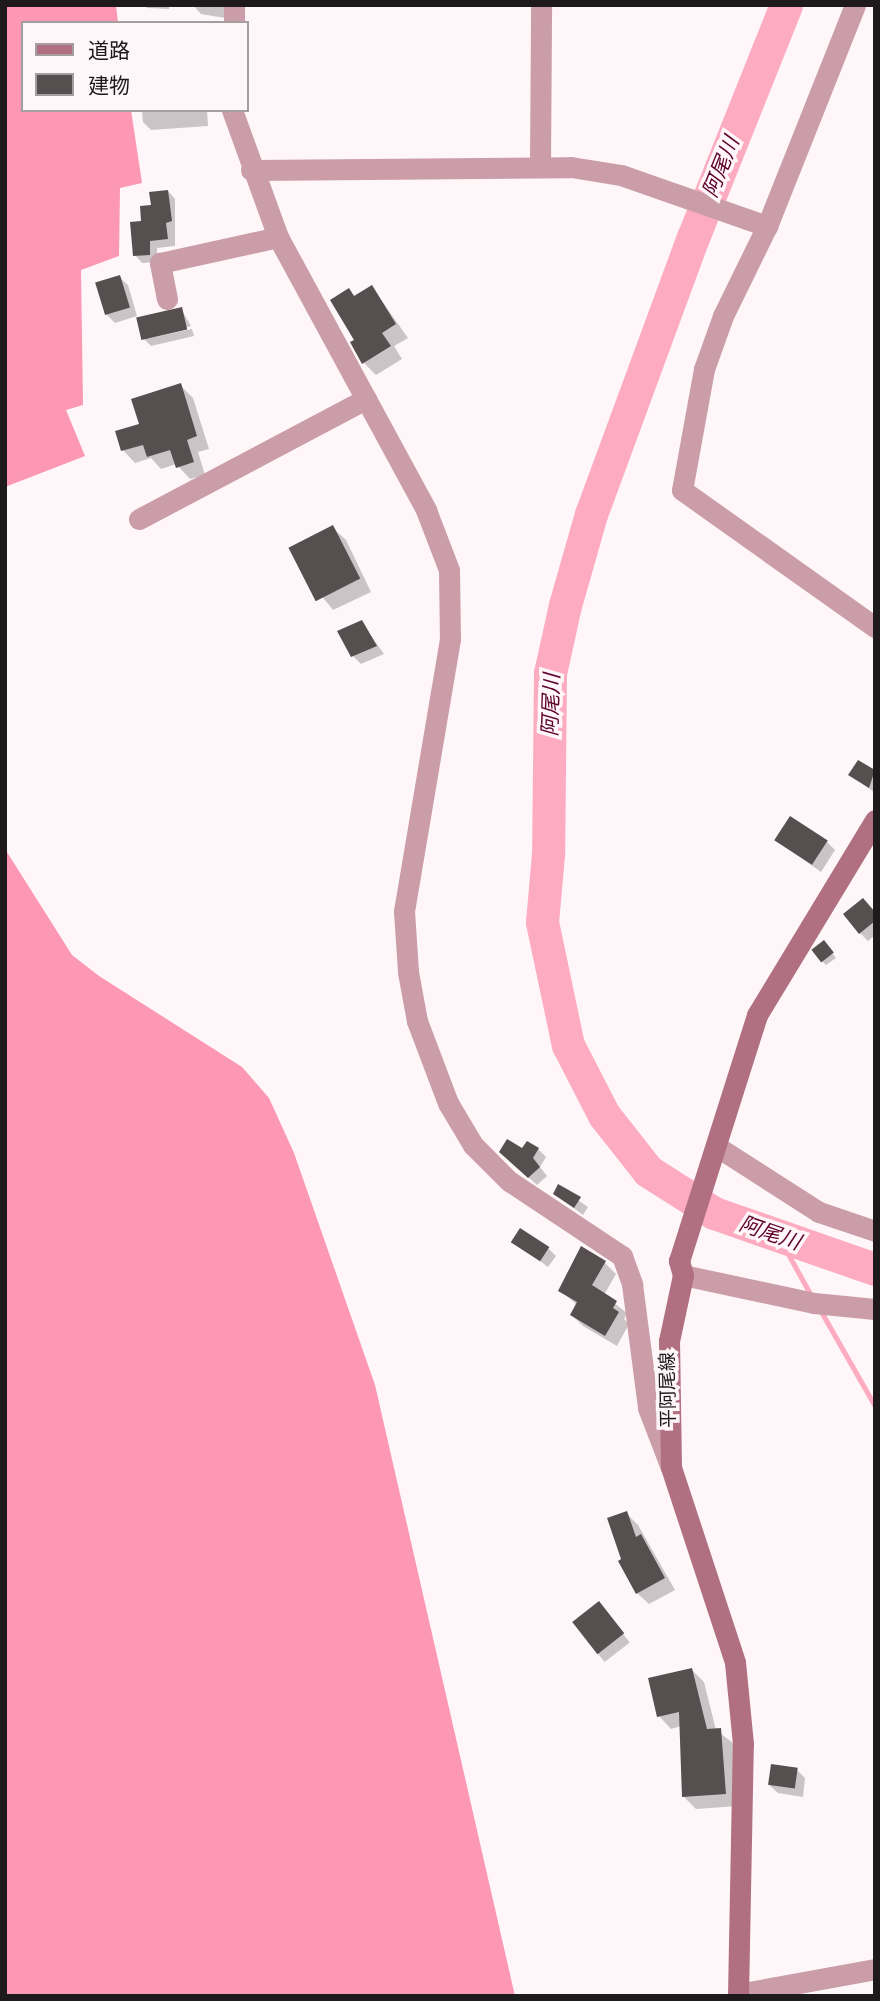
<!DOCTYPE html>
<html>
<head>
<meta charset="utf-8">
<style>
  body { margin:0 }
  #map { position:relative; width:880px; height:2001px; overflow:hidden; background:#fef6f8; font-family:"Nunito Sans","Noto Sans JP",sans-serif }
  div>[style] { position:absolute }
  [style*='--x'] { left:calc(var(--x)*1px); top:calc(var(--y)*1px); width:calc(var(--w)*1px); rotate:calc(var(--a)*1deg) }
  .forest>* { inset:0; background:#fc98b4 }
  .shadow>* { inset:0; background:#0003; transform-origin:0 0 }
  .stream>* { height:5px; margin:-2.5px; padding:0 2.5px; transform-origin:2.5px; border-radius:2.5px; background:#fdabc1 }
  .river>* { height:33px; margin:-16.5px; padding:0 16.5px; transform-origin:16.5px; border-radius:16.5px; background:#fdabc1 }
  .building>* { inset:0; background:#574e50; transform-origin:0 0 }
  .street>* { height:21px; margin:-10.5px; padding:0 10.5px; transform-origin:10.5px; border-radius:10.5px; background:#ca9da8 }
  .secondary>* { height:21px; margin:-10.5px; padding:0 10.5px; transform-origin:10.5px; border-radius:10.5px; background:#b07081 }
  span { translate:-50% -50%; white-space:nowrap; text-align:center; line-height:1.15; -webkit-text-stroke:7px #fef6f8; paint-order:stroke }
  .street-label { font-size:19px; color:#1e1a1b }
  .water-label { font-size:21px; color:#5c012a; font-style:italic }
  .frame { position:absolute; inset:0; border:7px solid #1e1a1b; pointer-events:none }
  .legend { position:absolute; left:21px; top:21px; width:228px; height:91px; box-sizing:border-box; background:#fef6f8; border:2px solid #a49ea0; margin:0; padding:9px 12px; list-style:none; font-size:21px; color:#1e1a1b }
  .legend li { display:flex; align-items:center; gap:14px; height:35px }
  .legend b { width:35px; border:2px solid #a49ea0 }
</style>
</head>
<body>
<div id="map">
  <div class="forest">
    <i style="clip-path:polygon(5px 5px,116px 5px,118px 23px,23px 23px,23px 110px,131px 110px,142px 183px,120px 188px,119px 256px,81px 270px,83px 405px,66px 410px,85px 456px,5px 487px)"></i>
    <i style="clip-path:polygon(5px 849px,72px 955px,99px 976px,242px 1067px,269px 1098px,294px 1153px,375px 1385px,515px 1996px,5px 1996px)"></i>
  </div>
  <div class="shadow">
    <i style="clip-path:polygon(145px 5px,169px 5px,169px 9px,147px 8px)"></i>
    <i style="clip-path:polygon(193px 5px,233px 5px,231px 19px,201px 14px)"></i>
    <i style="clip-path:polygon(142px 110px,207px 110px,208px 126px,151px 130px,143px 122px)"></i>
    <i style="clip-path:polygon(168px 191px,175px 199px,175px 246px,157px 248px,157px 262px,142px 263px,135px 255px,143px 222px)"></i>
    <i style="clip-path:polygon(119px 277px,128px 285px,137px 316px,115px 323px,107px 315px)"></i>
    <i style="clip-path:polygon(372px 287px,408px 338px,394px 346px,402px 359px,376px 375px,364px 363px,349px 291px,355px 297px)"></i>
    <i style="clip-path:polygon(181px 309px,191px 326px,146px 339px,192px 329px,194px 336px,151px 346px,143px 338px)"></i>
    <i style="clip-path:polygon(180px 385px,193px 398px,209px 449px,198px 452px,205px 475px,190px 479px,176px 464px,161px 469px,151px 458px,135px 463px,123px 450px)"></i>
    <i style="clip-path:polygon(333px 528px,346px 540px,371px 592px,333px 610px,302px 572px,291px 548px)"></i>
    <i style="clip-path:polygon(362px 623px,384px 654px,361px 664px,353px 656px)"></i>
    <i style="clip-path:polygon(858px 762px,875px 772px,875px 793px,851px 775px)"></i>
    <i style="clip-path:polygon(777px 841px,827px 842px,835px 850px,821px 872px)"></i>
    <i style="clip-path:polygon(875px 912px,875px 935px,868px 941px,860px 933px)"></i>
    <i style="clip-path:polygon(827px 946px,836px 958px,826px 965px,823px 962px)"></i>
    <i style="clip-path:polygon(538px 1149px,546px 1157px,540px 1167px,547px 1176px,537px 1185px,509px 1160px,523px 1151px)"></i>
    <i style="clip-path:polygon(559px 1187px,588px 1207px,583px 1215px,555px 1194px)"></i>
    <i style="clip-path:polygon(514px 1242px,548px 1248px,556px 1256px,548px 1267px)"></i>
    <i style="clip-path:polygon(605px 1263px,616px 1274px,604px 1295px,627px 1313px,624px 1319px,629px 1324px,617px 1346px,583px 1326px,572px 1315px,577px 1305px,560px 1290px)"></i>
    <i style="clip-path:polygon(626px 1513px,638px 1525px,675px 1590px,649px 1604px,637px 1593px,623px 1560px)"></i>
    <i style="left:599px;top:1603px;width:50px;height:32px;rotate:52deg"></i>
    <i style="clip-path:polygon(692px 1670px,704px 1682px,716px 1730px,733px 1743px,738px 1806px,696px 1809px,683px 1796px,681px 1726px,671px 1729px,659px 1716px)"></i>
    <i style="clip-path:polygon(797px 1770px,805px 1778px,803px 1797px,778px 1793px,769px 1785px)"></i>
  </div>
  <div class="stream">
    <i style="--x:778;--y:1236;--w:70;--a:60.9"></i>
    <i style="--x:819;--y:1308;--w:113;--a:60.3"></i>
  </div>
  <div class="river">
    <i style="--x:786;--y:5;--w:250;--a:111.8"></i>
    <i style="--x:693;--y:237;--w:295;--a:110.2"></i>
    <i style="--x:591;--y:514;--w:95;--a:105.9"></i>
    <i style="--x:565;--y:605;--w:70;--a:102.4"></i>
    <i style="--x:550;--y:673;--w:181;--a:90.6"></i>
    <i style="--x:548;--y:854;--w:68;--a:95"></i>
    <i style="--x:542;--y:922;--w:126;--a:78.1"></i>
    <i style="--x:568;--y:1045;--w:79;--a:62.8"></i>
    <i style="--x:604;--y:1115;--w:71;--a:51.8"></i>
    <i style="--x:648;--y:1171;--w:78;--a:32.5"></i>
    <i style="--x:714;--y:1213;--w:170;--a:19.2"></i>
  </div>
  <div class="building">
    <i style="clip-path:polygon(168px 190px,172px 221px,166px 223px,168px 239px,150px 241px,150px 255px,133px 256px,130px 222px,141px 221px,140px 206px,151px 205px,149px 192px)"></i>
    <i style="left:120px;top:275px;width:34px;height:26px;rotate:73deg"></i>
    <i style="clip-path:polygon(372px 285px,396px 324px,382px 333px,391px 346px,362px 364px,350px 342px,354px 340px,330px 300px,349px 288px,354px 296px)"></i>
    <i style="left:182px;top:307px;width:23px;height:47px;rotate:77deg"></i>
    <i style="clip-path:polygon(181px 383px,197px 436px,187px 440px,194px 462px,176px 468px,170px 450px,147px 457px,143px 445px,121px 451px,115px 431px,139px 424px,131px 399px)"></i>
    <i style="left:333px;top:525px;width:60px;height:50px;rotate:63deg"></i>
    <i style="clip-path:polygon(362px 620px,377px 646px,351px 657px,337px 631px)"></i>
    <i style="clip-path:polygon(858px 760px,875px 770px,869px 788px,848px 775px)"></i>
    <i style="left:790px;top:816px;width:45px;height:29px;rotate:33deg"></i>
    <i style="clip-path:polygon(863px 898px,875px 912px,875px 921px,859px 934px,843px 914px)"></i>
    <i style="left:824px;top:940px;width:16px;height:16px;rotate:52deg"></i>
    <i style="clip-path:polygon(507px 1139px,522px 1148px,527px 1141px,539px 1148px,533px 1158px,540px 1167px,528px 1178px,499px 1152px)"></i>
    <i style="clip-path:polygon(558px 1184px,581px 1197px,574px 1208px,553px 1194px)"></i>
    <i style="left:520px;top:1228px;width:35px;height:17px;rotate:33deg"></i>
    <i style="clip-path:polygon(581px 1246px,606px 1261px,592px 1285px,617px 1301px,613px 1308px,619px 1312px,605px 1336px,570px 1315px,577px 1302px,558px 1291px)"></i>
    <i style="clip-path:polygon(627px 1511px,636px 1537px,641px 1534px,665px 1578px,636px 1594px,618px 1561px,621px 1559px,607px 1518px)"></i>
    <i style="left:599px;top:1601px;width:41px;height:34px;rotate:52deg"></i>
    <i style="clip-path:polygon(692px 1668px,707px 1729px,721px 1728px,726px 1794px,682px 1797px,679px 1712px,657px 1717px,648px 1678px)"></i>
    <i style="left:771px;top:1764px;width:27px;height:21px;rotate:8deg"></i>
  </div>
  <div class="street">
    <i style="--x:855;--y:5;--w:238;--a:111.7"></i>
    <i style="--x:767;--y:226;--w:100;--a:116.1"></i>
    <i style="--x:723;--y:316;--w:56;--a:109.7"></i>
    <i style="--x:704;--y:369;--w:123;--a:100.3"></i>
    <i style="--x:682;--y:490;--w:237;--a:35.4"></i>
    <i style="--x:234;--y:23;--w:18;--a:-90"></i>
    <i style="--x:232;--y:110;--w:135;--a:70.1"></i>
    <i style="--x:278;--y:237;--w:311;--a:61.5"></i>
    <i style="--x:426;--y:510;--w:64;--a:69"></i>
    <i style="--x:449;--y:570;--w:69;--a:89.2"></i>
    <i style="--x:450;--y:639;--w:276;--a:99.6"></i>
    <i style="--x:404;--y:911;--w:61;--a:86.2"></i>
    <i style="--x:408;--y:972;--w:50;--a:79.6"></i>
    <i style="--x:417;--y:1021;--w:88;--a:69.3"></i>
    <i style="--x:448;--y:1103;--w:49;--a:59.2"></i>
    <i style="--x:473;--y:1145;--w:51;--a:45"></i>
    <i style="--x:509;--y:1181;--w:136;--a:33.6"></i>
    <i style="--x:622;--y:1256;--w:30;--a:70"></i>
    <i style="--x:632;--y:1284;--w:125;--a:82.6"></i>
    <i style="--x:648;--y:1408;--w:61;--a:68.9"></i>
    <i style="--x:540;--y:164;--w:159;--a:-89.6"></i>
    <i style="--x:251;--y:170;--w:320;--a:-0.5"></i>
    <i style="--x:571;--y:167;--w:51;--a:9.1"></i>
    <i style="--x:621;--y:175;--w:155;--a:19.3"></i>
    <i style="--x:167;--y:299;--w:37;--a:-101"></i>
    <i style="--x:160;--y:263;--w:121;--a:-12.4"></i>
    <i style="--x:139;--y:519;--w:257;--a:-27.9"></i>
    <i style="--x:716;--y:1146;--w:122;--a:32.7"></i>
    <i style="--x:819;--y:1212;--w:59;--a:18.7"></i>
    <i style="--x:683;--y:1275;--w:134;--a:12.1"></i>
    <i style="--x:814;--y:1303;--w:61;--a:5.6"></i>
    <i style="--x:738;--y:1994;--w:139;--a:-10.3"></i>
  </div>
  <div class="secondary">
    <i style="--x:738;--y:1996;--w:252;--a:-88.9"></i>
    <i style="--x:743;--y:1744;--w:82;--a:-95.6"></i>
    <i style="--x:735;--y:1662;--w:205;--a:-108.2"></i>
    <i style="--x:671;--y:1467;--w:126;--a:-90.9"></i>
    <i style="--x:669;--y:1341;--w:67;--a:-78"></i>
    <i style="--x:683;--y:1275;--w:15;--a:-106"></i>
    <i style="--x:679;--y:1261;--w:258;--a:-72.4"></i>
    <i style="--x:757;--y:1015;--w:228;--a:-58.8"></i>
  </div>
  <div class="street-label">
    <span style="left:669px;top:1390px;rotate:-91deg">平阿尾線</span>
  </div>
  <div class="water-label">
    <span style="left:721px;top:167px;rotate:-68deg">阿尾川</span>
    <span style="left:551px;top:705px;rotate:-88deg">阿尾川</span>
    <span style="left:770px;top:1233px;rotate:19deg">阿尾川</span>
  </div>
  <div class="frame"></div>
  <ul class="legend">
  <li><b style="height:9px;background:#b07081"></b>道路</li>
  <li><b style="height:19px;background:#574e50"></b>建物</li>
  </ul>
</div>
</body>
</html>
